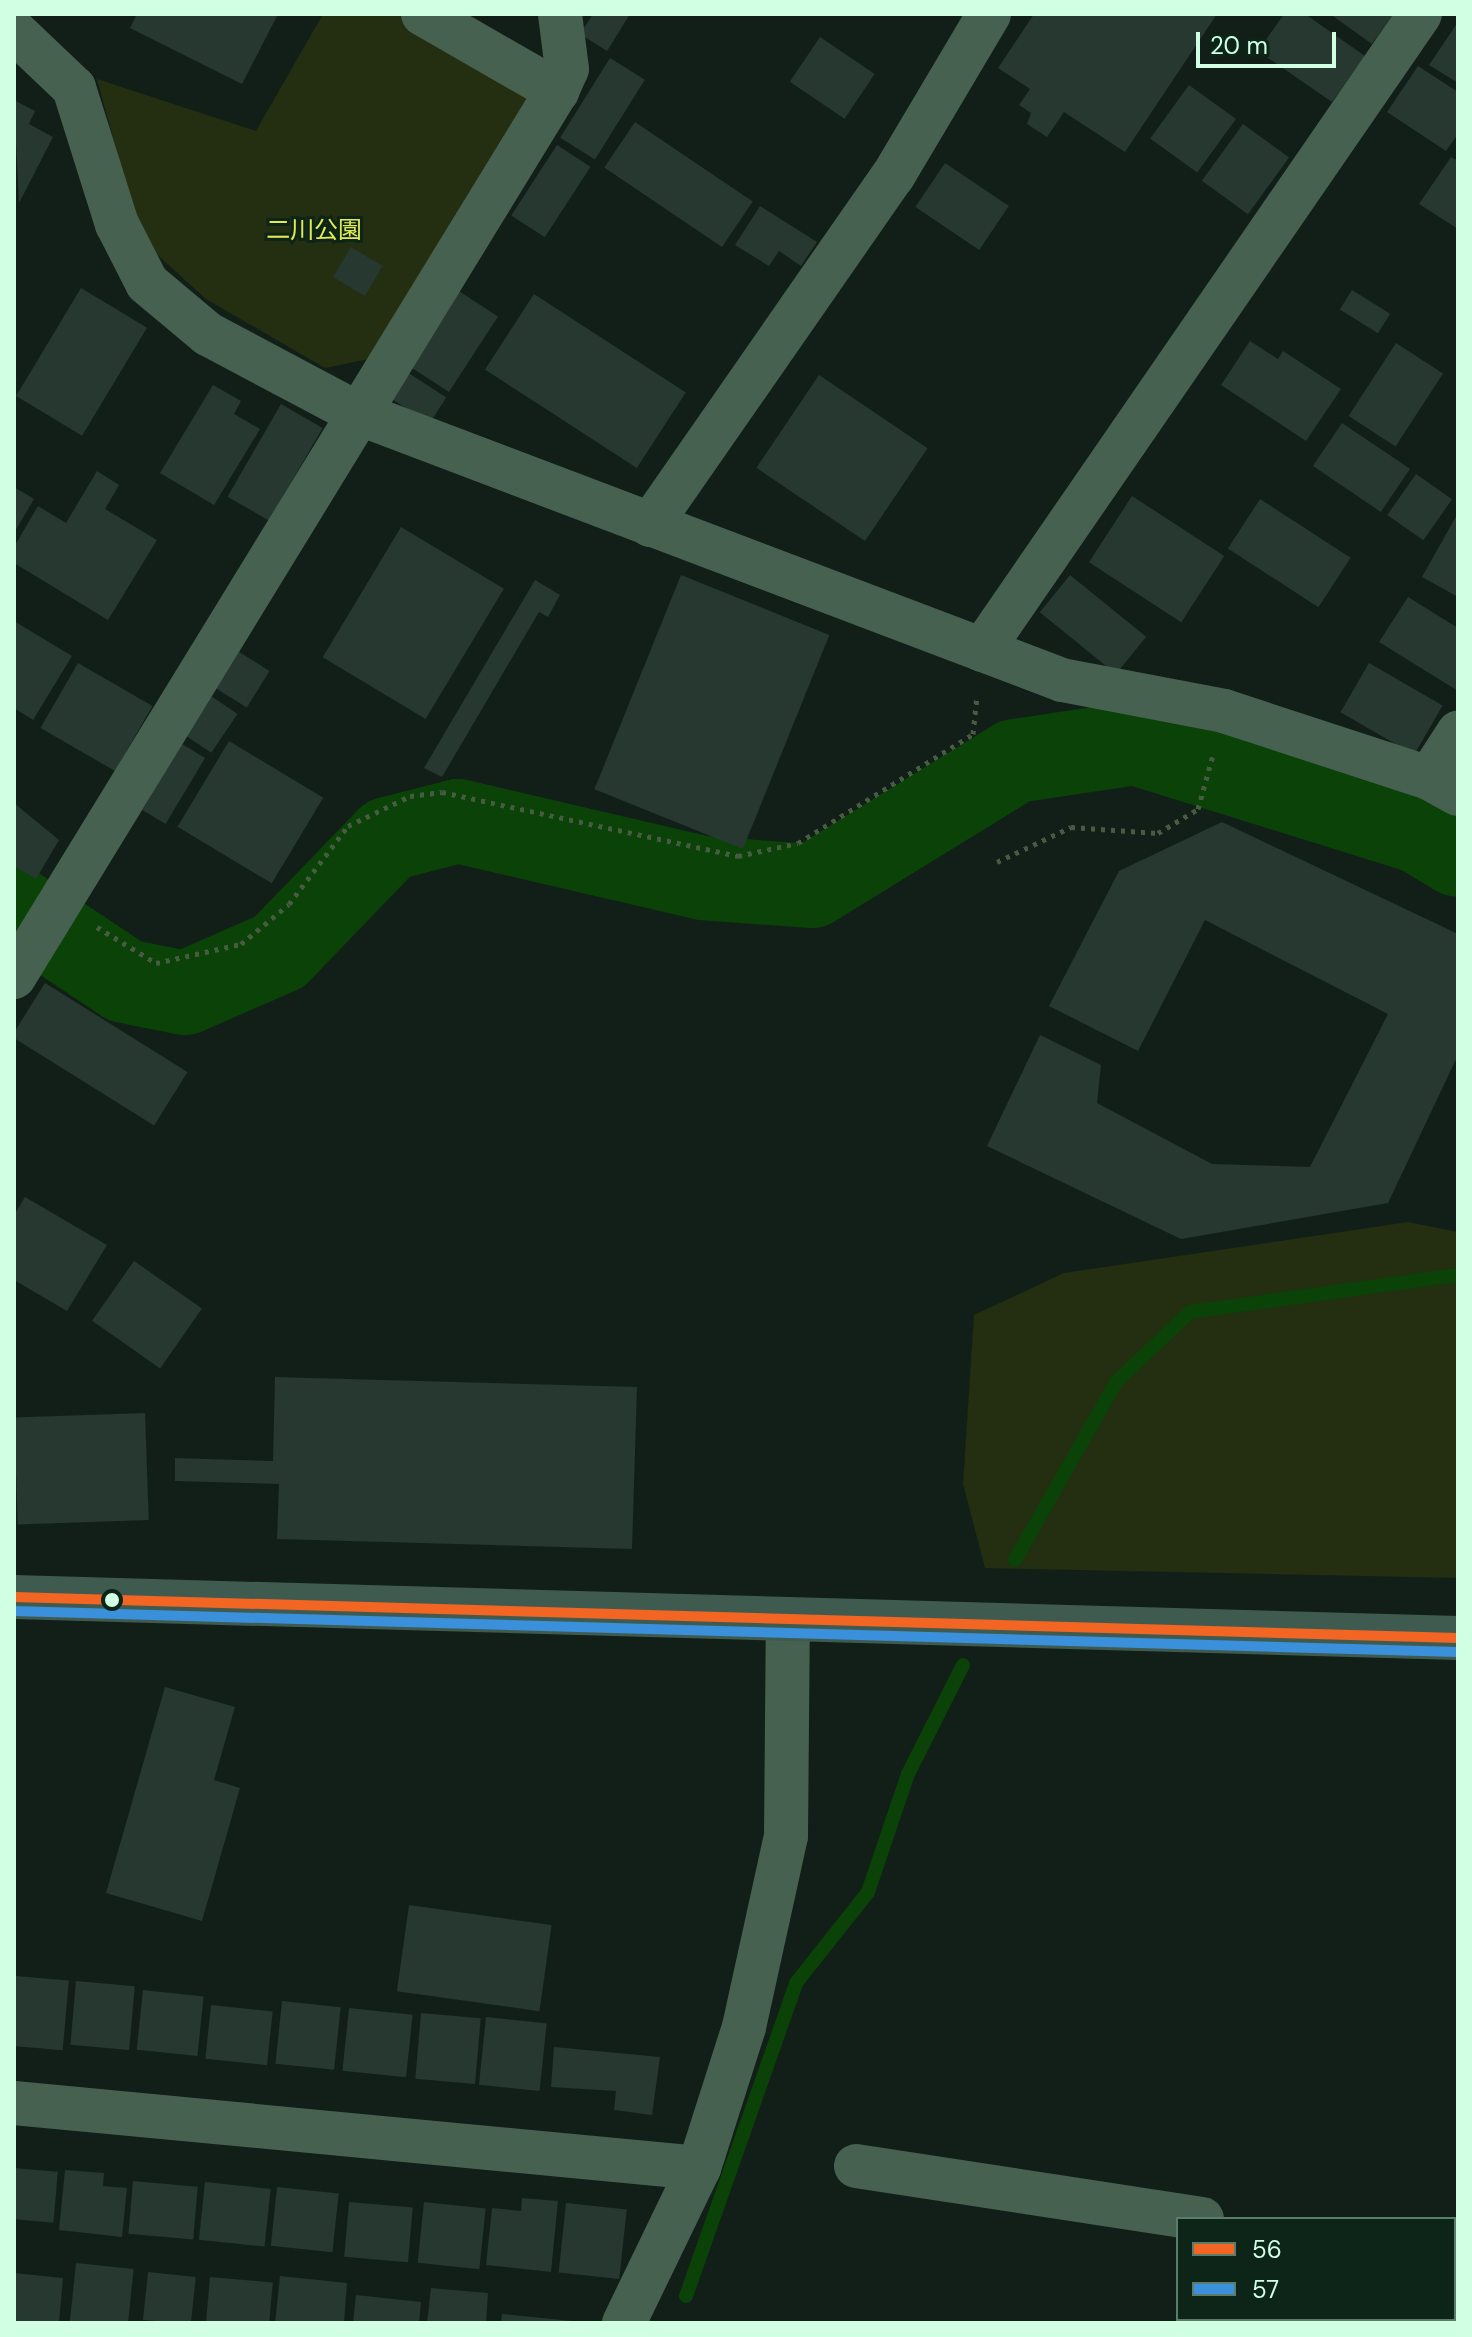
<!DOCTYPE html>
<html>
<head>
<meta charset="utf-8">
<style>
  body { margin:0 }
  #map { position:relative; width:1472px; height:2337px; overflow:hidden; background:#121f18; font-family:"DM Sans","Noto Sans JP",sans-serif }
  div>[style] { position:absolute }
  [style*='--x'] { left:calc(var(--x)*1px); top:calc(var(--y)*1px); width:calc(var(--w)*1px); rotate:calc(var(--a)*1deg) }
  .green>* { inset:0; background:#242e10 }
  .stream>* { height:14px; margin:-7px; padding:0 7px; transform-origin:7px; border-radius:7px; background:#0a4207 }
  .river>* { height:84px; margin:-42px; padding:0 42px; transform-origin:42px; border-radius:42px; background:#0a4207 }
  .building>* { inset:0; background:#26382f; transform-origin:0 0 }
  .path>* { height:5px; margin-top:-2.5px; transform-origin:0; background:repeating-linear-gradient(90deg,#475a42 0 4px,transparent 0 10px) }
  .street>* { height:44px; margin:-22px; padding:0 22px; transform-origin:22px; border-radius:22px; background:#46614f }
  .primary>* { height:44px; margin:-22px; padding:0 22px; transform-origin:22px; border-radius:22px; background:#3f5b50 }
  .bus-1>* { height:10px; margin:-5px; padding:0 5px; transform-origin:5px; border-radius:5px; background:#f26522 }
  .bus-2>* { height:10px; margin:-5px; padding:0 5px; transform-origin:5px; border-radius:5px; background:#3a90db }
  .dots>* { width:22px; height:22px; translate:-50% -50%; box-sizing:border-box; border:4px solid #0c2518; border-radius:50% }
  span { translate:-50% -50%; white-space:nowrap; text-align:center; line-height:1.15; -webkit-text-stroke:6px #0c2518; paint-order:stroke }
  .park-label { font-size:24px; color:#e4eb51 }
  .frame { position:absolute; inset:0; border:16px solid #d1ffe4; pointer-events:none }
  .legend { position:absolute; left:1176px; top:2217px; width:280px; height:104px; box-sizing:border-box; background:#0c2518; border:2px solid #5b7c6a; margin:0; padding:10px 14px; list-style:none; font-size:24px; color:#d1ffe4 }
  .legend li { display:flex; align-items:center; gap:16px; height:40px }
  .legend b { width:40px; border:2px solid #5b7c6a }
  .scale { position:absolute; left:1196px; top:32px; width:140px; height:36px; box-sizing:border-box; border:4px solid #d1ffe4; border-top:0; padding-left:10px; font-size:24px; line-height:28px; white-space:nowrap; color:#d1ffe4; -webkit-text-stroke:6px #0c2518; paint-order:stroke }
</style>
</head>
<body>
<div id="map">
  <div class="green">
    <i style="clip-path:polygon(323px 14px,411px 14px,536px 87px,369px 359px,325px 368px,206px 299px,141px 240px,97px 79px,256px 131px)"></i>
    <i style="clip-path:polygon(1408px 1222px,1458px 1232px,1458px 1578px,985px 1568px,963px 1484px,974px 1315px,1064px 1273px)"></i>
  </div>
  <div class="stream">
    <i style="--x:1015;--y:1560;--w:205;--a:-60.4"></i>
    <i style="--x:1116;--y:1382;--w:102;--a:-43.4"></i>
    <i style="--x:1190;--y:1312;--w:271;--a:-7.9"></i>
    <i style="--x:686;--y:2296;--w:332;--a:-70.6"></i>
    <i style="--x:796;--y:1983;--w:116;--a:-51.6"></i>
    <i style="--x:868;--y:1892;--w:125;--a:-71.3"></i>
    <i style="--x:908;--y:1774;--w:122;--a:-63.2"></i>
  </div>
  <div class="river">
    <i style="--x:14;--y:907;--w:133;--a:33.7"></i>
    <i style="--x:125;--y:981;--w:61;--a:11.3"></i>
    <i style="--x:185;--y:993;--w:103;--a:-23.6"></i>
    <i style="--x:279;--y:952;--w:157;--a:-46"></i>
    <i style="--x:388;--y:839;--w:72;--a:-14.4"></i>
    <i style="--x:458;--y:821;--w:251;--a:13.1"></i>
    <i style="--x:702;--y:878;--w:110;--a:4.2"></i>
    <i style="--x:812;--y:886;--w:238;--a:-31.6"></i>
    <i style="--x:1015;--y:761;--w:121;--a:-8.5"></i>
    <i style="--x:1135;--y:743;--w:299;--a:17.3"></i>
    <i style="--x:1420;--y:832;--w:44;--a:31.2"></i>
  </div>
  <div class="building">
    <i style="clip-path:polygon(137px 14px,278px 14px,242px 84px,130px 28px)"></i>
    <i style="clip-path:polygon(593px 14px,630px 14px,607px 51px,580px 34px)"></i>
    <i style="clip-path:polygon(1034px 14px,1217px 14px,1125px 152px,1064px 112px,1047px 137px,1027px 124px,1031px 113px,1019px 105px,1030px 89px,998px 68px)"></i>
    <i style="clip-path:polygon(1284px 14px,1305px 14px,1365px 56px,1332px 102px,1258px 51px)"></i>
    <i style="clip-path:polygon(1330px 14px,1393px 14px,1372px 44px)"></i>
    <i style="clip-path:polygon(1458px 22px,1458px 83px,1429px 65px)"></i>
    <i style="left:820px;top:37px;width:66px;height:54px;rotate:34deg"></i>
    <i style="left:610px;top:58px;width:41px;height:94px;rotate:32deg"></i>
    <i style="clip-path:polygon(1418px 66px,1458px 92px,1458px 134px,1446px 151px,1387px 112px)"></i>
    <i style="left:1189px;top:85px;width:58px;height:66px;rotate:36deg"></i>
    <i style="clip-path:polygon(14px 100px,35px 111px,29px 124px,53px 137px,19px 203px)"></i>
    <i style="left:635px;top:122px;width:142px;height:55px;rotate:34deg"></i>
    <i style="left:1243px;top:124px;width:57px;height:70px;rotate:36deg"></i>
    <i style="left:557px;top:145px;width:40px;height:84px;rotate:33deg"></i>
    <i style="clip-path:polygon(1451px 157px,1458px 161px,1458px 229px,1419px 204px)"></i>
    <i style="left:945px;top:163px;width:77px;height:53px;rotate:34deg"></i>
    <i style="clip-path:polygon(760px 206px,817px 242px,801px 266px,779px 251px,769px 266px,735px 245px)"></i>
    <i style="left:351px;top:247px;width:37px;height:35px;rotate:31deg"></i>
    <i style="left:451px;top:286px;width:56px;height:90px;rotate:33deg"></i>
    <i style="left:81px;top:288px;width:77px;height:126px;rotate:31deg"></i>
    <i style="left:1352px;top:290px;width:45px;height:23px;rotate:32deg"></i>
    <i style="left:534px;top:294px;width:181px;height:90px;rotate:33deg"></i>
    <i style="clip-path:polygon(1250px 341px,1278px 359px,1283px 351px,1341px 389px,1306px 441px,1221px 385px)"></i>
    <i style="left:1396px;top:343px;width:56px;height:87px;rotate:33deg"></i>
    <i style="left:401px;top:368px;width:54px;height:31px;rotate:33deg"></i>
    <i style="left:819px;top:375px;width:131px;height:112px;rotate:34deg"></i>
    <i style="clip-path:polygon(213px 385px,241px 401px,234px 414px,260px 429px,214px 505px,160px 473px)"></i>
    <i style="left:281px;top:404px;width:48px;height:107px;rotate:30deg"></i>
    <i style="left:1342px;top:423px;width:82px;height:52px;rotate:34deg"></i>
    <i style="clip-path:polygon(97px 471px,119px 485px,105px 509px,157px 540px,108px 620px,14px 563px,14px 547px,38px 506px,66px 523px)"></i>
    <i style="left:1416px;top:474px;width:44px;height:50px;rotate:35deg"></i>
    <i style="clip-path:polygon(14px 487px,34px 499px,14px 533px)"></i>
    <i style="left:1132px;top:496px;width:110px;height:79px;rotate:33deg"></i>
    <i style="left:1260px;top:499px;width:108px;height:59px;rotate:33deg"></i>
    <i style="clip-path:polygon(1458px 513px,1458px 597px,1422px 577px)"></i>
    <i style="left:401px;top:527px;width:120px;height:152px;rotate:31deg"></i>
    <i style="left:681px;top:575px;width:160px;height:231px;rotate:22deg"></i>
    <i style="left:1070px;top:575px;width:98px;height:48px;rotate:39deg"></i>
    <i style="clip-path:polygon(535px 580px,560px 595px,548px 617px,539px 612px,442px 777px,424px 768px)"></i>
    <i style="clip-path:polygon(1408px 597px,1458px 628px,1458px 691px,1379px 642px)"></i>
    <i style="clip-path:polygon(14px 621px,72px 656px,33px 720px,14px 708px)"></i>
    <i style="left:239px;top:652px;width:36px;height:43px;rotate:32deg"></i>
    <i style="left:78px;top:663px;width:86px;height:75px;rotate:30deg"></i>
    <i style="left:1369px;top:663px;width:85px;height:57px;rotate:30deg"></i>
    <i style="left:211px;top:696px;width:32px;height:47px;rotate:34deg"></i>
    <i style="left:229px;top:741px;width:110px;height:100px;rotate:31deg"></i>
    <i style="left:182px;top:744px;width:27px;height:77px;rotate:31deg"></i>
    <i style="clip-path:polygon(14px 803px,59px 840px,36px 879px,14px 866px)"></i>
    <i style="clip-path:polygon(1222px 822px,1458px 934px,1458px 1055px,1388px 1203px,1181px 1239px,987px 1146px,1040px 1035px,1101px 1065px,1097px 1103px,1212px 1164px,1310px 1167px,1388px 1014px,1205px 920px,1138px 1051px,1049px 1006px,1119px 871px)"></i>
    <i style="left:45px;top:983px;width:168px;height:63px;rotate:32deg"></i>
    <i style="clip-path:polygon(25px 1197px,107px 1245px,67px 1311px,14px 1280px,14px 1215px)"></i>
    <i style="left:134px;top:1261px;width:83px;height:73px;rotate:35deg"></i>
    <i style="clip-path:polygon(275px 1377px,637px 1387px,632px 1549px,277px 1539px,279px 1484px,175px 1481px,175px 1458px,273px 1461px)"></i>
    <i style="left:145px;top:1413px;width:107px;height:131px;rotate:88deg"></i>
    <i style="clip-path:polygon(165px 1687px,235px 1707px,214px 1780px,240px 1788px,202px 1921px,106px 1893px)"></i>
    <i style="left:409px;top:1905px;width:144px;height:87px;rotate:8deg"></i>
    <i style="left:16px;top:1976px;width:53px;height:70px;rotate:5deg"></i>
    <i style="left:76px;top:1981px;width:59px;height:64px;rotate:5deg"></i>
    <i style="left:143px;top:1990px;width:61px;height:60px;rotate:6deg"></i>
    <i style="left:282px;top:2001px;width:59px;height:63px;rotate:6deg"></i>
    <i style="left:211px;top:2005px;width:62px;height:54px;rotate:6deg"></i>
    <i style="left:349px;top:2008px;width:64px;height:63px;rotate:6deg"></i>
    <i style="left:421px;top:2013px;width:60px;height:66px;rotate:5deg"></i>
    <i style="left:486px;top:2017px;width:61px;height:68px;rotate:6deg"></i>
    <i style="clip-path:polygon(554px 2047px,660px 2057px,652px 2115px,614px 2110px,616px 2091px,551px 2087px)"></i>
    <i style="left:14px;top:2168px;width:44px;height:51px;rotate:5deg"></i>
    <i style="clip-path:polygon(65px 2170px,104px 2173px,103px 2186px,127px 2188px,122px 2237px,59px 2230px)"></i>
    <i style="left:133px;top:2181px;width:65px;height:53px;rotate:5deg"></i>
    <i style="left:205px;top:2182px;width:66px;height:58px;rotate:6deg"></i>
    <i style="left:277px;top:2187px;width:62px;height:59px;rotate:6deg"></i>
    <i style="clip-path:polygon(522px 2198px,558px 2201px,551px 2272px,486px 2265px,492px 2208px,521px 2211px)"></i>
    <i style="left:349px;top:2202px;width:64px;height:55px;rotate:5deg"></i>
    <i style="left:424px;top:2202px;width:62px;height:61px;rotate:6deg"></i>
    <i style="left:566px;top:2203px;width:61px;height:70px;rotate:6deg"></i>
    <i style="left:76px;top:2263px;width:58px;height:60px;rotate:6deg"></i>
    <i style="left:148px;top:2272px;width:48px;height:48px;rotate:6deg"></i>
    <i style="clip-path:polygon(14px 2273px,63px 2278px,59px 2323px,14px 2323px)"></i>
    <i style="clip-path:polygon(280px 2276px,347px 2283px,344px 2323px,275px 2323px)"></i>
    <i style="left:210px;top:2277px;width:63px;height:46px;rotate:5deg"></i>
    <i style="clip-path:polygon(431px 2288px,488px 2293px,486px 2323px,427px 2323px)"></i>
    <i style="clip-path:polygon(356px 2295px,421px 2302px,419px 2323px,353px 2323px)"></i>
    <i style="clip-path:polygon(502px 2314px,572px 2321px,572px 2323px,501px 2323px)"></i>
  </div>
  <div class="path">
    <i style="--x:997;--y:862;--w:82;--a:-25.3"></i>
    <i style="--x:1071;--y:827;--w:87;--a:3.9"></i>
    <i style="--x:1158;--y:833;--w:47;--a:-31"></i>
    <i style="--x:1198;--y:809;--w:56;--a:-74.5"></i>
    <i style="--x:97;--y:927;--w:69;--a:31.4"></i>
    <i style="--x:156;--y:963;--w:87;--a:-12.6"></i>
    <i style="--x:241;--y:944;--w:62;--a:-39.8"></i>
    <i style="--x:289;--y:904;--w:98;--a:-52.9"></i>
    <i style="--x:348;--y:826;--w:69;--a:-25.8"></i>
    <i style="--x:410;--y:796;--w:32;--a:-7"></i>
    <i style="--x:442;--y:792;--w:303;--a:12.2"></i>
    <i style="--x:738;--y:856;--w:61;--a:-12.2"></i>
    <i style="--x:798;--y:843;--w:206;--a:-31.9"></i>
    <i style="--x:973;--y:734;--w:36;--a:-84"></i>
  </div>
  <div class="street">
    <i style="--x:423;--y:14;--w:155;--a:29.9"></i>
    <i style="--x:14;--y:31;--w:83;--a:43.5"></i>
    <i style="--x:74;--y:88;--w:143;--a:72.5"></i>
    <i style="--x:117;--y:224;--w:66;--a:63"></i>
    <i style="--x:147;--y:283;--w:80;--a:39.9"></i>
    <i style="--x:208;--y:334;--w:166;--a:28"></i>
    <i style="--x:355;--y:412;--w:756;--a:20.76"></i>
    <i style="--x:1062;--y:680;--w:165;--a:10.8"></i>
    <i style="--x:1224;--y:711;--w:216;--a:18.1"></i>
    <i style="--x:1429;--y:778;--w:33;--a:29"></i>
    <i style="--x:650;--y:525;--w:425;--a:-55.2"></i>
    <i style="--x:893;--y:176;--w:188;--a:-59.3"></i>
    <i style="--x:982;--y:650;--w:772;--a:-55.45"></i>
    <i style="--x:1429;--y:778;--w:54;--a:-57.2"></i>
    <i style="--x:14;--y:977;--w:1039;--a:-58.5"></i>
    <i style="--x:557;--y:91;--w:24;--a:-66"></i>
    <i style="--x:567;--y:69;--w:55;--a:-97.3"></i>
    <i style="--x:14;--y:2103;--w:688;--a:5.42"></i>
    <i style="--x:856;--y:2166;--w:350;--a:8.7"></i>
    <i style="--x:1454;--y:2257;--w:4;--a:14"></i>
    <i style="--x:624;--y:2323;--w:172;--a:-64.2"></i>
    <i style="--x:699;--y:2168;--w:148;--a:-72.3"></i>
    <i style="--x:744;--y:2027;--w:196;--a:-77.6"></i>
    <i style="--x:786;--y:1836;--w:217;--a:-89.5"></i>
  </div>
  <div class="primary">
    <i style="--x:14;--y:1597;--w:1445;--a:1.63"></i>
  </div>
  <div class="bus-1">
    <i style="--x:14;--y:1597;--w:1445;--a:1.63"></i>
  </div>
  <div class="bus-2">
    <i style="--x:14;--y:1611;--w:1445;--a:1.63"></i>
  </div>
  <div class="dots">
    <i style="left:112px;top:1600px;background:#d1ffe4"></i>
  </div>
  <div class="park-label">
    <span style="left:314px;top:230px">二川公園</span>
  </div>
  <div class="frame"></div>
  <ul class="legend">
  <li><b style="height:10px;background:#f26522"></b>56</li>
  <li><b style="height:10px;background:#3a90db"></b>57</li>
  </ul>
  <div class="scale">20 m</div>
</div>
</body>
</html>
